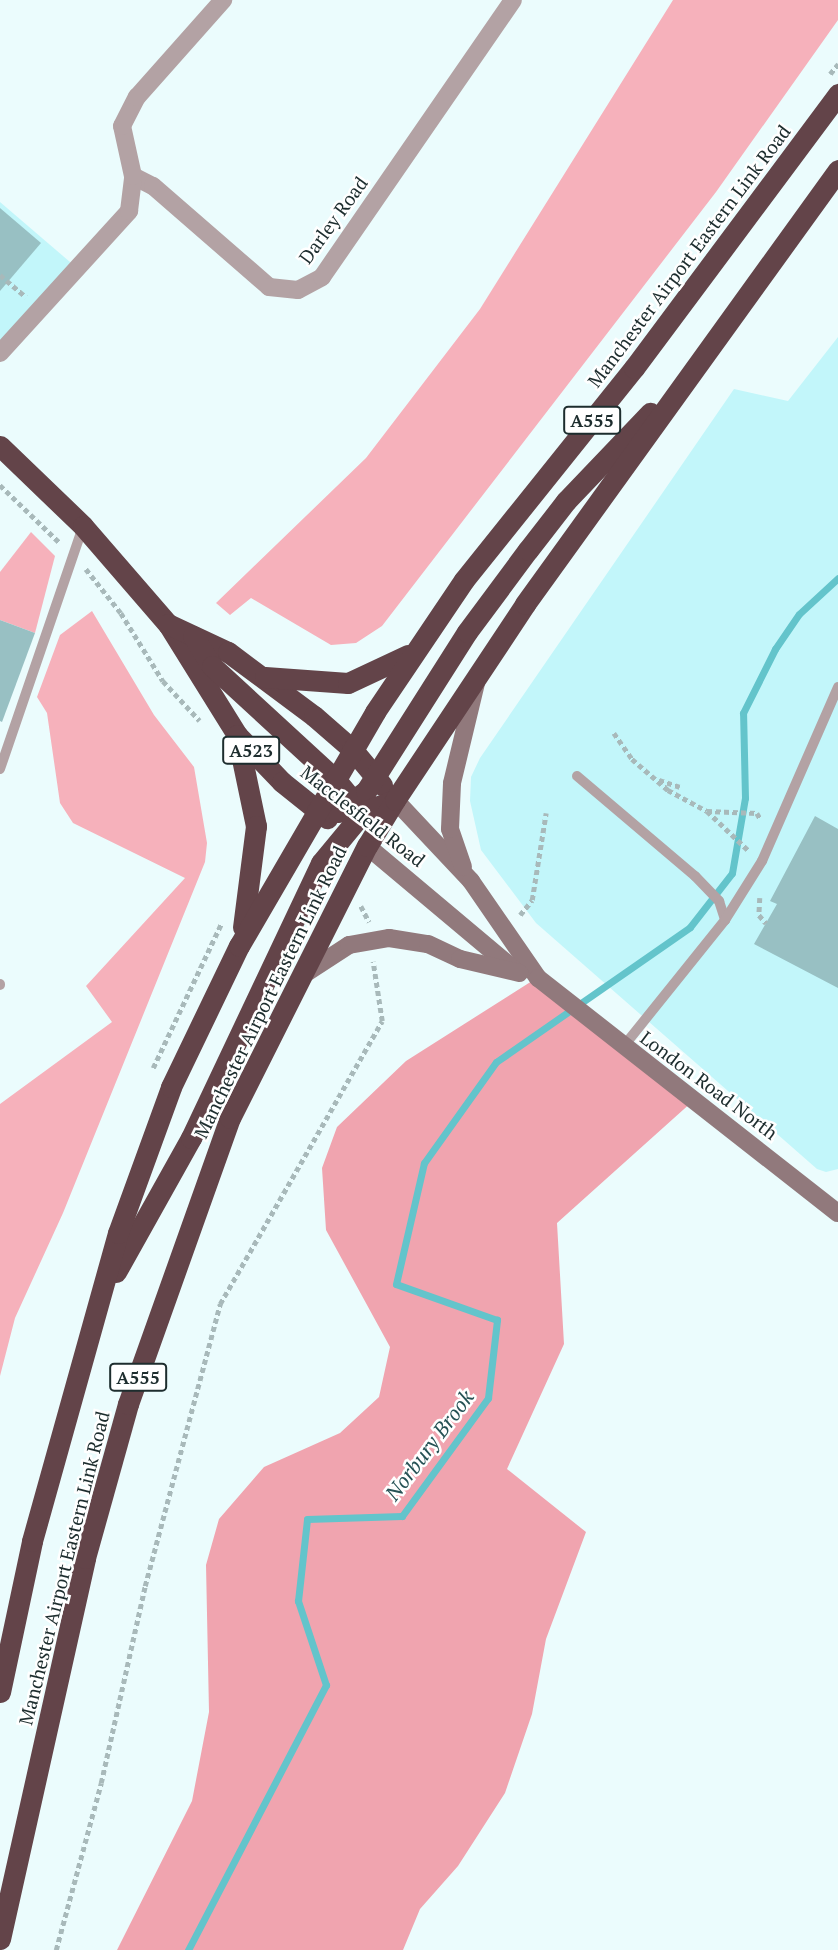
<!DOCTYPE html>
<html>
<head>
<meta charset="utf-8">
<style>
  body { margin:0 }
  #map { position:relative; width:838px; height:1950px; overflow:hidden; background:#ebfcfd; font-family:"PT Serif",serif }
  div>[style] { position:absolute }
  [style*='--x'] { left:calc(var(--x)*1px); top:calc(var(--y)*1px); width:calc(var(--w)*1px); rotate:calc(var(--a)*1deg) }
  .built>* { inset:0; background:#c2f6fa }
  .green>* { inset:0; background:#f6b1bb }
  .forest>* { inset:0; background:#f0a4af }
  .stream>* { height:7px; margin:-3.5px; padding:0 3.5px; transform-origin:3.5px; border-radius:3.5px; background:#63c4cb }
  .building>* { inset:0; background:#98c0c3 }
  .path>* { height:4.5px; margin-top:-2.25px; transform-origin:0; background:repeating-linear-gradient(90deg,#a8b9ba 0 5px,transparent 0 8.5px) }
  .lane>* { height:10px; margin:-5px; padding:0 5px; transform-origin:5px; border-radius:5px; background:#b3a2a4 }
  .street>* { height:18px; margin:-9px; padding:0 9px; transform-origin:9px; border-radius:9px; background:#b3a2a4 }
  .secondary>* { height:18px; margin:-9px; padding:0 9px; transform-origin:9px; border-radius:9px; background:#91797c }
  .highway>* { height:21px; margin:-10.5px; padding:0 10.5px; transform-origin:10.5px; border-radius:10.5px; background:#634449 }
  span { translate:-50% -50%; white-space:nowrap; text-align:center; line-height:1.15; -webkit-text-stroke:5px #fff; paint-order:stroke }
  .shield-label span { padding:2px 5px; background:#fff; border:2px solid; border-radius:5px; -webkit-text-stroke-width:0 }
  .shield-label { font-size:18px; color:#1d2d2e; font-weight:700 }
  .street-label { font-size:19px; color:#1d2d2e }
  .water-label { font-size:21px; color:#265255; font-style:italic }
</style>
</head>
<body>
<div id="map">
  <div class="built">
    <i style="clip-path:polygon(0 202px,77px 268px,0 353px)"></i>
    <i style="clip-path:polygon(838px 337px,838px 1169px,826px 1172px,817px 1169px,536px 923px,481px 850px,470px 801px,471px 777px,480px 758px,734px 389px,788px 401px)"></i>
  </div>
  <div class="green">
    <i style="clip-path:polygon(673px 0,838px 0,838px 20px,716px 192px,382px 626px,356px 643px,331px 645px,251px 598px,230px 615px,216px 603px,366px 458px,480px 309px)"></i>
    <i style="clip-path:polygon(31px 532px,55px 556px,35px 633px,0 620px,0 572px)"></i>
    <i style="clip-path:polygon(92px 611px,154px 715px,194px 767px,207px 843px,205px 862px,63px 1213px,15px 1318px,0 1376px,0 1104px,112px 1022px,86px 986px,185px 878px,73px 823px,60px 803px,47px 713px,37px 697px,60px 635px)"></i>
  </div>
  <div class="forest">
    <i style="clip-path:polygon(532px 981px,693px 1101px,557px 1223px,564px 1344px,507px 1469px,586px 1532px,546px 1639px,532px 1714px,505px 1793px,458px 1866px,420px 1909px,403px 1950px,117px 1950px,192px 1801px,209px 1712px,206px 1565px,219px 1519px,264px 1467px,340px 1433px,379px 1397px,390px 1347px,326px 1230px,322px 1168px,337px 1127px,406px 1061px)"></i>
  </div>
  <div class="stream">
    <i style="--x:188;--y:1950;--w:299;--a:-62.5"></i>
    <i style="--x:326;--y:1685;--w:89;--a:-108.4"></i>
    <i style="--x:298;--y:1601;--w:82;--a:-83.7"></i>
    <i style="--x:307;--y:1519;--w:95;--a:-1.8"></i>
    <i style="--x:402;--y:1516;--w:146;--a:-53.9"></i>
    <i style="--x:488;--y:1398;--w:79;--a:-83.4"></i>
    <i style="--x:497;--y:1320;--w:107;--a:-160.4"></i>
    <i style="--x:396;--y:1284;--w:124;--a:-77"></i>
    <i style="--x:424;--y:1163;--w:124;--a:-54.5"></i>
    <i style="--x:496;--y:1062;--w:236;--a:-34.8"></i>
    <i style="--x:690;--y:927;--w:68;--a:-52.1"></i>
    <i style="--x:732;--y:873;--w:76;--a:-80.2"></i>
    <i style="--x:745;--y:798;--w:85;--a:-91.3"></i>
    <i style="--x:743;--y:713;--w:72;--a:-63.4"></i>
    <i style="--x:775;--y:649;--w:42;--a:-55.6"></i>
    <i style="--x:799;--y:614;--w:53;--a:-42.7"></i>
  </div>
  <div class="building">
    <i style="clip-path:polygon(0 208px,41px 243px,0 291px)"></i>
    <i style="clip-path:polygon(0 620px,35px 633px,2px 722px,0 721px)"></i>
    <i style="clip-path:polygon(815px 816px,838px 829px,838px 988px,754px 944px,777px 904px,770px 901px)"></i>
  </div>
  <div class="path">
    <i style="--x:830;--y:74;--w:13;--a:-51"></i>
    <i style="--x:0;--y:275;--w:34;--a:40"></i>
    <i style="--x:0;--y:485;--w:83;--a:44"></i>
    <i style="--x:86;--y:569;--w:56;--a:51.5"></i>
    <i style="--x:121;--y:613;--w:80;--a:58.3"></i>
    <i style="--x:163;--y:681;--w:54;--a:47.2"></i>
    <i style="--x:614;--y:733;--w:32;--a:55"></i>
    <i style="--x:632;--y:759;--w:48;--a:40.7"></i>
    <i style="--x:668;--y:790;--w:44;--a:28.3"></i>
    <i style="--x:707;--y:811;--w:58;--a:43.6"></i>
    <i style="--x:659;--y:780;--w:22;--a:18"></i>
    <i style="--x:707;--y:811;--w:50;--a:2.3"></i>
    <i style="--x:757;--y:813;--w:8;--a:60"></i>
    <i style="--x:760;--y:898;--w:17;--a:93"></i>
    <i style="--x:759;--y:915;--w:11;--a:49"></i>
    <i style="--x:361;--y:906;--w:18;--a:63"></i>
    <i style="--x:520;--y:915;--w:19;--a:-51"></i>
    <i style="--x:532;--y:900;--w:88;--a:-80.9"></i>
    <i style="--x:153;--y:1068;--w:159;--a:-64.7"></i>
    <i style="--x:56;--y:1950;--w:173;--a:-74.9"></i>
    <i style="--x:101;--y:1783;--w:202;--a:-77.4"></i>
    <i style="--x:145;--y:1586;--w:292;--a:-75.1"></i>
    <i style="--x:220;--y:1304;--w:326;--a:-60.2"></i>
    <i style="--x:382;--y:1021;--w:60;--a:-98.7"></i>
  </div>
  <div class="lane">
    <i style="--x:0;--y:769;--w:257;--a:-71.1"></i>
    <i style="--x:577;--y:776;--w:155;--a:40.3"></i>
    <i style="--x:695;--y:876;--w:35;--a:46"></i>
    <i style="--x:719;--y:901;--w:20;--a:72"></i>
    <i style="--x:0;--y:984;--w:1;--a:90"></i>
    <i style="--x:623;--y:1047;--w:163;--a:-51.2"></i>
    <i style="--x:725;--y:920;--w:70;--a:-57.9"></i>
    <i style="--x:762;--y:861;--w:190;--a:-66.4"></i>
  </div>
  <div class="street">
    <i style="--x:133;--y:176;--w:22;--a:27"></i>
    <i style="--x:153;--y:186;--w:154;--a:41"></i>
    <i style="--x:269;--y:287;--w:29;--a:6"></i>
    <i style="--x:298;--y:290;--w:27;--a:-28"></i>
    <i style="--x:322;--y:277;--w:336;--a:-55.4"></i>
    <i style="--x:0;--y:353;--w:192;--a:-47.7"></i>
    <i style="--x:129;--y:211;--w:35;--a:-83"></i>
    <i style="--x:133;--y:176;--w:51;--a:-102.4"></i>
    <i style="--x:122;--y:126;--w:33;--a:-63"></i>
    <i style="--x:137;--y:97;--w:130;--a:-48.4"></i>
  </div>
  <div class="secondary">
    <i style="--x:395;--y:800;--w:111;--a:46.8"></i>
    <i style="--x:471;--y:881;--w:118;--a:55.4"></i>
    <i style="--x:538;--y:978;--w:381;--a:38.1"></i>
    <i style="--x:367;--y:846;--w:193;--a:40"></i>
    <i style="--x:463;--y:867;--w:40;--a:-108.9"></i>
    <i style="--x:450;--y:829;--w:46;--a:-87.5"></i>
    <i style="--x:452;--y:783;--w:103;--a:-76.5"></i>
    <i style="--x:303;--y:975;--w:55;--a:-33.1"></i>
    <i style="--x:349;--y:945;--w:41;--a:-9.9"></i>
    <i style="--x:389;--y:938;--w:39;--a:9"></i>
    <i style="--x:428;--y:944;--w:35;--a:25"></i>
    <i style="--x:460;--y:959;--w:61;--a:13.3"></i>
  </div>
  <div class="highway">
    <i style="--x:0;--y:446;--w:115;--a:43.9"></i>
    <i style="--x:83;--y:526;--w:130;--a:49.1"></i>
    <i style="--x:168;--y:624;--w:131;--a:58.1"></i>
    <i style="--x:237;--y:735;--w:65;--a:46.2"></i>
    <i style="--x:282;--y:782;--w:58;--a:38.7"></i>
    <i style="--x:168;--y:624;--w:66;--a:25"></i>
    <i style="--x:228;--y:652;--w:107;--a:36.7"></i>
    <i style="--x:314;--y:716;--w:50;--a:41"></i>
    <i style="--x:352;--y:749;--w:47;--a:50.2"></i>
    <i style="--x:193;--y:636;--w:36;--a:58"></i>
    <i style="--x:212;--y:666;--w:167;--a:42.6"></i>
    <i style="--x:335;--y:779;--w:45;--a:50.4"></i>
    <i style="--x:265;--y:677;--w:83;--a:4.1"></i>
    <i style="--x:348;--y:683;--w:66;--a:-25"></i>
    <i style="--x:237;--y:735;--w:93;--a:78.2"></i>
    <i style="--x:256;--y:826;--w:102;--a:97.3"></i>
    <i style="--x:317;--y:810;--w:21;--a:5"></i>
    <i style="--x:338;--y:812;--w:35;--a:-37"></i>
    <i style="--x:366;--y:791;--w:188;--a:-57.6"></i>
    <i style="--x:467;--y:632;--w:102;--a:-53.4"></i>
    <i style="--x:528;--y:550;--w:62;--a:-52.2"></i>
    <i style="--x:566;--y:501;--w:122;--a:-46.3"></i>
    <i style="--x:116;--y:1272;--w:154;--a:-60.8"></i>
    <i style="--x:191;--y:1138;--w:304;--a:-64.7"></i>
    <i style="--x:321;--y:863;--w:66;--a:-50.5"></i>
    <i style="--x:363;--y:812;--w:34;--a:-21"></i>
    <i style="--x:0;--y:1692;--w:154;--a:-78"></i>
    <i style="--x:32;--y:1541;--w:320;--a:-74.4"></i>
    <i style="--x:118;--y:1233;--w:155;--a:-70"></i>
    <i style="--x:171;--y:1087;--w:157;--a:-64.3"></i>
    <i style="--x:239;--y:946;--w:271;--a:-59.8"></i>
    <i style="--x:375;--y:712;--w:159;--a:-56"></i>
    <i style="--x:464;--y:580;--w:272;--a:-51.3"></i>
    <i style="--x:634;--y:368;--w:342;--a:-53.3"></i>
    <i style="--x:0;--y:1939;--w:390;--a:-77.4"></i>
    <i style="--x:85;--y:1558;--w:160;--a:-74.4"></i>
    <i style="--x:128;--y:1404;--w:304;--a:-70.4"></i>
    <i style="--x:230;--y:1118;--w:305;--a:-63.3"></i>
    <i style="--x:367;--y:846;--w:54;--a:-58.7"></i>
    <i style="--x:395;--y:800;--w:235;--a:-56.4"></i>
    <i style="--x:525;--y:604;--w:535;--a:-54.2"></i>
  </div>
  <div class="shield-label">
    <span style="left:592px;top:420px">A555</span>
    <span style="left:251px;top:750px">A523</span>
    <span style="left:138px;top:1377px">A555</span>
  </div>
  <div class="street-label">
    <span style="left:333px;top:220px;rotate:-54deg">Darley Road</span>
    <span style="left:689px;top:256px;rotate:-53deg">Manchester Airport Eastern Link Road</span>
    <span style="left:363px;top:816px;rotate:38deg">Macclesfield Road</span>
    <span style="left:270px;top:992px;rotate:-64deg">Manchester Airport Eastern Link Road</span>
    <span style="left:709px;top:1085px;rotate:37deg">London Road North</span>
    <span style="left:64px;top:1568px;rotate:-76deg">Manchester Airport Eastern Link Road</span>
  </div>
  <div class="water-label">
    <span style="left:429px;top:1445px;rotate:-53deg">Norbury Brook</span>
  </div>
</div>
</body>
</html>
